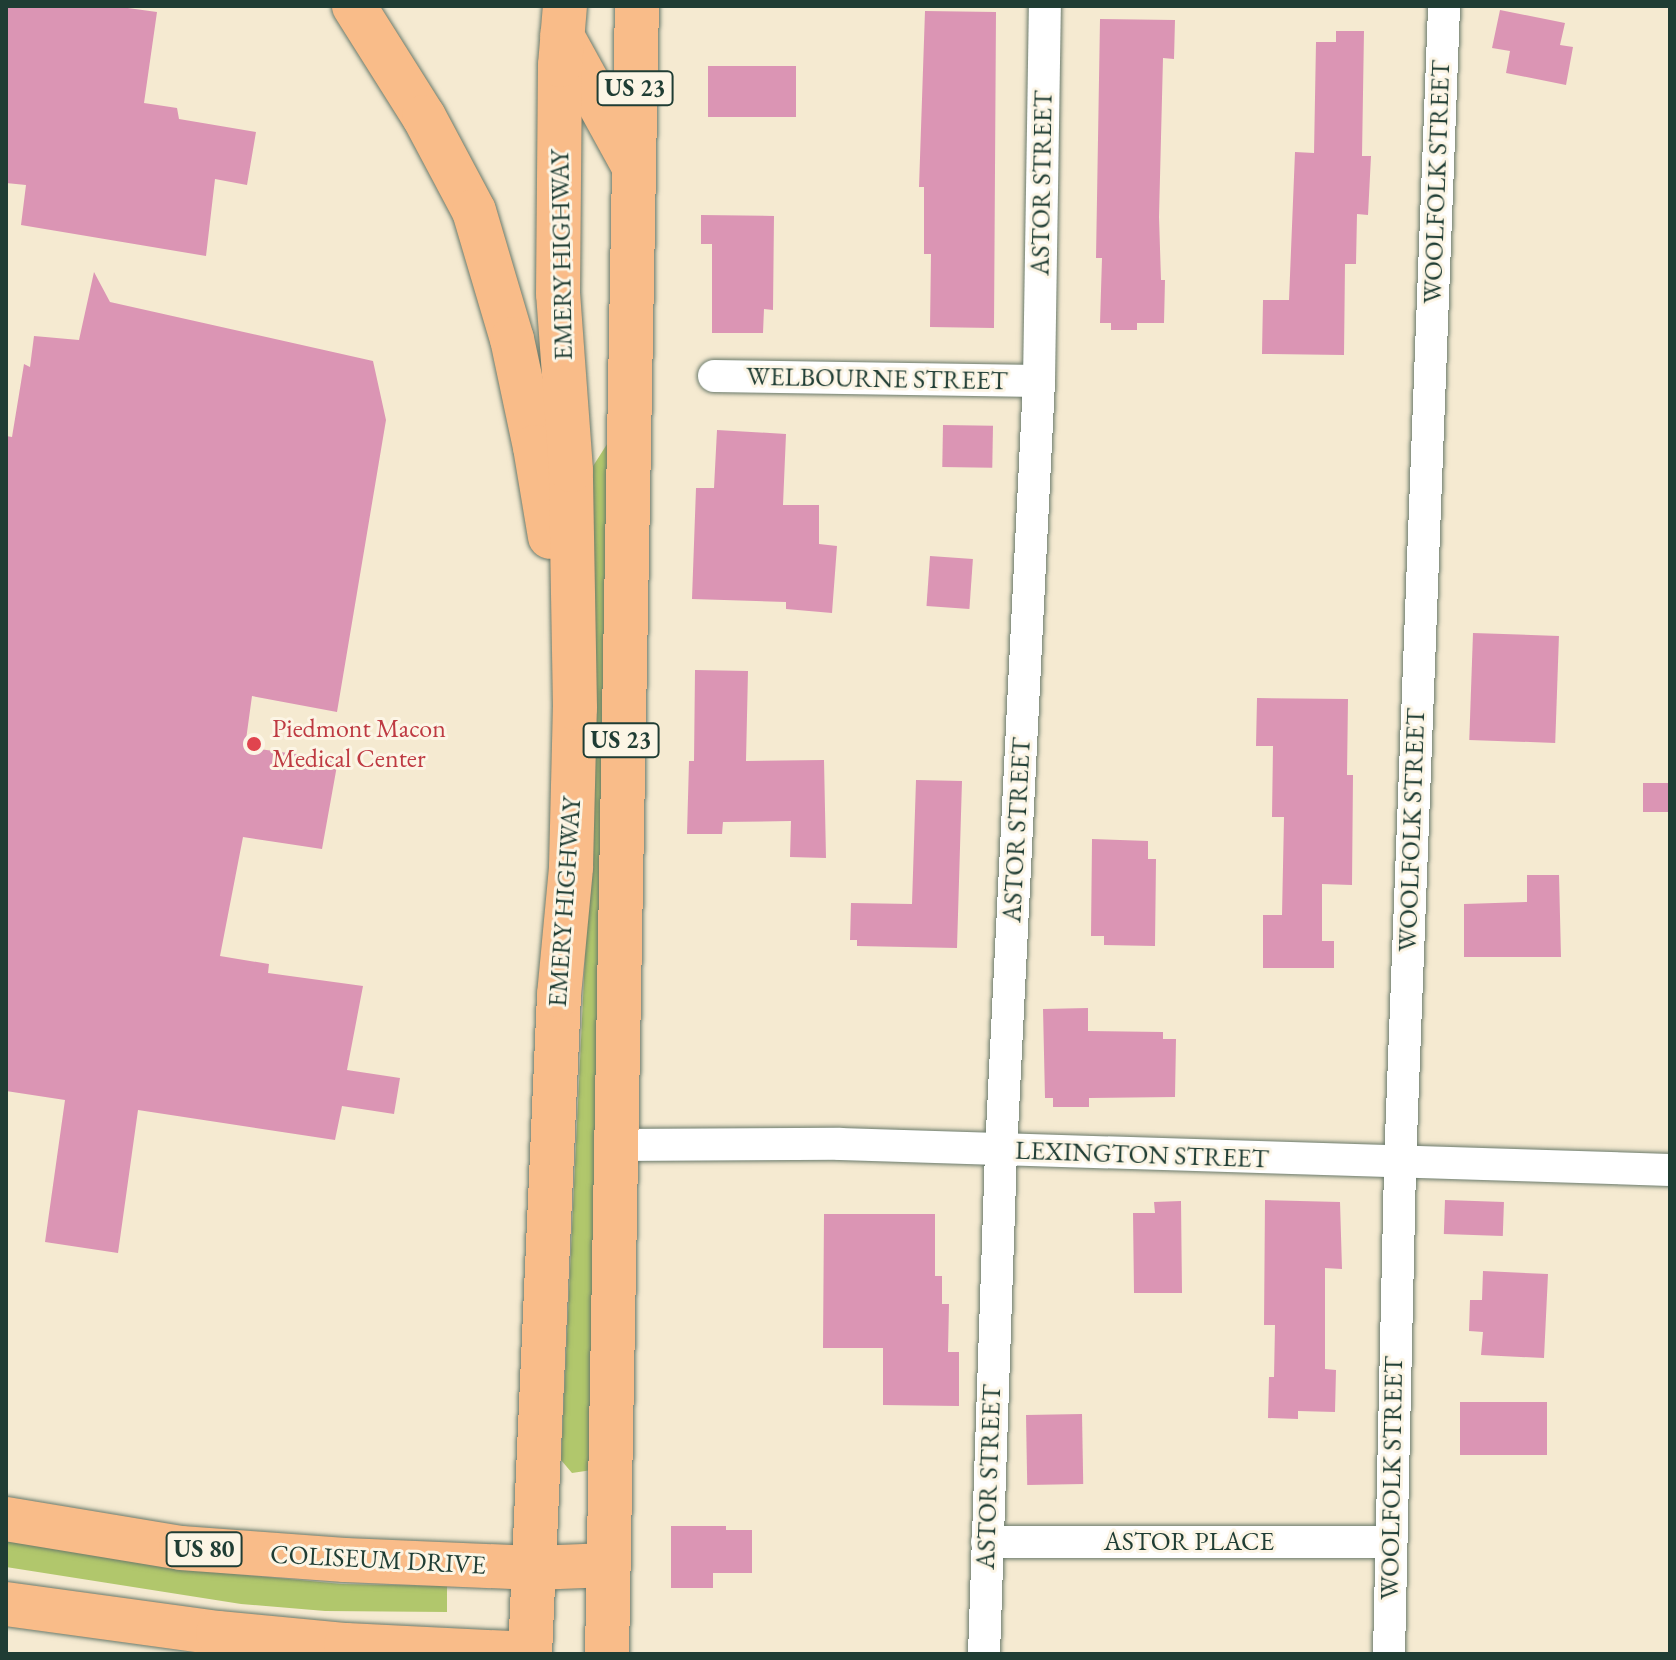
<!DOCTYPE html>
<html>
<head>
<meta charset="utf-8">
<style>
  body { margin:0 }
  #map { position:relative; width:1676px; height:1660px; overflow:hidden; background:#f5ead1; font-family:"EB Garamond",serif }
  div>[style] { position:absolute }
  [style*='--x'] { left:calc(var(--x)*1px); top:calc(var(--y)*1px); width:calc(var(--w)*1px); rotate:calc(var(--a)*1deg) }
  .green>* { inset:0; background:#b1c76c }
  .building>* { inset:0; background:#db95b4; transform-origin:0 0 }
  .roads { filter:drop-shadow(0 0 2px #6a7a6b) drop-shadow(0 0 2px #6a7a6b) }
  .street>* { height:32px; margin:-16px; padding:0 16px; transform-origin:16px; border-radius:16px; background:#fff }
  .primary>* { height:44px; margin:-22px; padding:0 22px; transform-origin:22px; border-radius:22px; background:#f9bc89 }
  .highway>* { height:44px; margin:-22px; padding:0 22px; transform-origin:22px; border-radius:22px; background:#f9bc89 }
  .dots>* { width:22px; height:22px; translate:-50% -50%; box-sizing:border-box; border:4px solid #fcf5e5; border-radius:50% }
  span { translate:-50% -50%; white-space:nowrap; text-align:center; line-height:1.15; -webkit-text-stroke:6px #fcf5e5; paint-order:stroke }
  .shield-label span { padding:2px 6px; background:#fcf5e5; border:2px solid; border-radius:6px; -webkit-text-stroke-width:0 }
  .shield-label { font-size:24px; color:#1f3d34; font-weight:700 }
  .street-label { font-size:26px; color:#1f3d34 }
  .health-label { font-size:26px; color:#be3a42 }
  .left { translate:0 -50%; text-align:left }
  .frame { position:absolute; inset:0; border:8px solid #1f3d34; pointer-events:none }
</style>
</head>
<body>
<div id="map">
  <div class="green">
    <i style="clip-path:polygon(609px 441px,592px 1470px,572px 1473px,561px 1460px,596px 725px,588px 474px)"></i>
    <i style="clip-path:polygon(6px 1541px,224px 1573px,342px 1584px,447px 1586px,447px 1612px,325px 1611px,241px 1604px,6px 1567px)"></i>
  </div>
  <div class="building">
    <i style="clip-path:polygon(6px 6px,113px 6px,157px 12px,144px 103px,177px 108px,179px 119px,256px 132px,247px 185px,215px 179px,206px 256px,21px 225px,26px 185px,6px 183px)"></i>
    <i style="clip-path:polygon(1500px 10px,1565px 23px,1560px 45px,1573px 47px,1566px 85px,1506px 73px,1510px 51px,1492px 48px)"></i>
    <i style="clip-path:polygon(925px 11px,996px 12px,994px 328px,930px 327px,931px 254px,924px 254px,924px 187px,919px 187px)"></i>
    <i style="clip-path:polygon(1100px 19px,1175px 20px,1174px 59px,1163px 58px,1159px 217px,1161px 280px,1165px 280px,1164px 323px,1137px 323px,1137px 330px,1111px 330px,1111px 323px,1100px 323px,1102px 258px,1096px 258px)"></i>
    <i style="clip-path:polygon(1336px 31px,1364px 31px,1362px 156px,1371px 156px,1368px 215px,1357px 214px,1356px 264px,1345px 264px,1344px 355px,1262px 354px,1263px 300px,1289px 300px,1295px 152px,1314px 153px,1316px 42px,1336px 42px)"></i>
    <i style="left:708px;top:66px;width:88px;height:51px"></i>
    <i style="clip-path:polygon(701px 215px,774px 216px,773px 310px,764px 309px,763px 333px,712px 333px,712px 244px,701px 244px)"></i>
    <i style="clip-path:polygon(94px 272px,110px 302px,373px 361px,386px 420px,337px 712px,252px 696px,245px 747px,338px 760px,322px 849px,243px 837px,220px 956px,269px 964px,268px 973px,363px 986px,347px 1070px,400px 1078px,394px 1114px,342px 1106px,335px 1140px,138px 1110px,118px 1253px,45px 1242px,65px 1100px,6px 1091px,6px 436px,12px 437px,24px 364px,30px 367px,34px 336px,79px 340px)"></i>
    <i style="left:943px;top:425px;width:50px;height:42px;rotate:1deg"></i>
    <i style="clip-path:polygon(717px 430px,786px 434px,783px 505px,819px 505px,819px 544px,837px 546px,832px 613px,786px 609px,786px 602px,692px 599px,696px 488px,714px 488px)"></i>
    <i style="left:930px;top:556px;width:43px;height:50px;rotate:4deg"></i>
    <i style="left:1473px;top:633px;width:86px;height:107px;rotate:2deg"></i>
    <i style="clip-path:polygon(695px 670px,748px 671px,746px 761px,824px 760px,826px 858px,790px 857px,791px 821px,723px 822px,722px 834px,687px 834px,689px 761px,694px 761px)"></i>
    <i style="clip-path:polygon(1257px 698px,1348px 699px,1347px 775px,1353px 775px,1352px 885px,1322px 884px,1322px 941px,1334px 941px,1334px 968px,1263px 968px,1263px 915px,1282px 915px,1284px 817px,1272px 817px,1273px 746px,1256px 746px)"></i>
    <i style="clip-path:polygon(916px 780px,962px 781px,957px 948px,857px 946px,857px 940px,850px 940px,851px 903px,912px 904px)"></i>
    <i style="left:1643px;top:783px;width:27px;height:29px"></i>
    <i style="clip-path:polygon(1092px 839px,1148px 841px,1148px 859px,1156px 859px,1155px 946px,1104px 945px,1104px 936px,1091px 936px)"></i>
    <i style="clip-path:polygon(1527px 875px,1559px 875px,1561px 957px,1464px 957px,1464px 904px,1527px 902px)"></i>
    <i style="clip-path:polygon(1088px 1008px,1088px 1031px,1163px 1032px,1163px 1039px,1176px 1039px,1175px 1097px,1089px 1098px,1089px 1107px,1053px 1107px,1053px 1098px,1045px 1098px,1043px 1009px)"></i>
    <i style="clip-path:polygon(1265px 1200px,1340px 1202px,1342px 1269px,1325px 1268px,1325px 1369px,1336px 1370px,1335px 1412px,1298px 1411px,1298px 1419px,1268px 1418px,1269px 1377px,1274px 1377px,1275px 1325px,1264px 1325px)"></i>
    <i style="left:1445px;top:1200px;width:59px;height:34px;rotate:2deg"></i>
    <i style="clip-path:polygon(1181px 1201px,1182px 1293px,1134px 1293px,1133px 1213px,1155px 1213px,1154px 1202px)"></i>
    <i style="clip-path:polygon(824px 1214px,935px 1214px,935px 1276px,942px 1276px,942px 1304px,949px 1304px,948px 1352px,959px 1352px,959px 1406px,883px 1405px,883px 1348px,823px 1348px)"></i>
    <i style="clip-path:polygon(1483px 1271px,1548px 1274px,1544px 1358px,1481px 1355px,1483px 1332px,1469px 1331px,1470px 1300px,1482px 1300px)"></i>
    <i style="left:1547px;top:1402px;width:53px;height:87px;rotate:90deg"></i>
    <i style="left:1082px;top:1414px;width:70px;height:56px;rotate:89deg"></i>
    <i style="clip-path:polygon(671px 1526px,726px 1526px,726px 1530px,752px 1530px,752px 1573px,713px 1573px,713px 1588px,671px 1588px)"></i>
  </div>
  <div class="roads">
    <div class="street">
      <i style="--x:714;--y:376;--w:325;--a:0.9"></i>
      <i style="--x:614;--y:1145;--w:226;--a:-0.3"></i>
      <i style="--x:840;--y:1144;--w:830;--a:1.79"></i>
      <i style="--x:987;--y:1542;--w:404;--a:0"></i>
      <i style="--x:984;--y:1654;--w:503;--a:-88.06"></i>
      <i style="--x:1001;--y:1151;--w:771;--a:-87.17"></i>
      <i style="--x:1039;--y:381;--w:375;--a:-89.1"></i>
      <i style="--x:1389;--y:1654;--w:490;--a:-88.7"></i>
      <i style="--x:1400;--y:1164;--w:1159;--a:-87.82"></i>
    </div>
    <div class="primary">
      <i style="--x:6;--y:1519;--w:177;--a:9.4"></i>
      <i style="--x:181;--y:1548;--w:164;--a:4.2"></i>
      <i style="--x:345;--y:1560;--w:189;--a:2.4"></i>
      <i style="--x:534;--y:1568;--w:75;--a:-2.3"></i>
      <i style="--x:6;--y:1604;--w:214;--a:7.8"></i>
      <i style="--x:218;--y:1633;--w:129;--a:5.4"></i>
      <i style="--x:346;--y:1645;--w:181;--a:2.8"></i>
    </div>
    <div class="highway">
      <i style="--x:354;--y:6;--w:131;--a:57.8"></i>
      <i style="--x:424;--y:117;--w:106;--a:62"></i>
      <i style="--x:474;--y:211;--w:134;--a:73.5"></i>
      <i style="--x:512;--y:339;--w:110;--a:78"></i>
      <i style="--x:535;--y:447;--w:91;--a:80.5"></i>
      <i style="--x:562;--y:36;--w:147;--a:61.2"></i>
      <i style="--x:530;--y:1654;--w:660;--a:-87.48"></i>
      <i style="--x:559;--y:995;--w:129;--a:-84.6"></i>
      <i style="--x:571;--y:867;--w:159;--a:-88.6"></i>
      <i style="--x:575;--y:708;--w:238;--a:-91"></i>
      <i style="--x:571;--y:470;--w:176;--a:-94.2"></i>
      <i style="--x:558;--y:294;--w:229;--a:-89.5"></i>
      <i style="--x:560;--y:65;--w:59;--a:-85.2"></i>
      <i style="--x:607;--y:1654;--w:1648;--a:-88.96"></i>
    </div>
  </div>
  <div class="dots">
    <i style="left:254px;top:744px;background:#e0444e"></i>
  </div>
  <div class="shield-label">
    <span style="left:635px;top:88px">US 23</span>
    <span style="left:621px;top:740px">US 23</span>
    <span style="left:204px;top:1549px">US 80</span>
  </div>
  <div class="street-label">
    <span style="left:1437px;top:182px;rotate:-88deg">WOOLFOLK STREET</span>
    <span style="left:1042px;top:183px;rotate:-89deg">ASTOR STREET</span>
    <span style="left:562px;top:255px;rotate:-91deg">EMERY HIGHWAY</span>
    <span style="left:877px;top:379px;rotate:1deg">WELBOURNE STREET</span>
    <span style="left:1017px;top:830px;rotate:-87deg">ASTOR STREET</span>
    <span style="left:1412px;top:830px;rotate:-88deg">WOOLFOLK STREET</span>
    <span style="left:565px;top:902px;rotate:-86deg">EMERY HIGHWAY</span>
    <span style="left:1142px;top:1155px;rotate:2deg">LEXINGTON STREET</span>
    <span style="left:989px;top:1477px;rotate:-88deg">ASTOR STREET</span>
    <span style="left:1392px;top:1478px;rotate:-89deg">WOOLFOLK STREET</span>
    <span style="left:1189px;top:1542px">ASTOR PLACE</span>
    <span style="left:378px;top:1560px;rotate:3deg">COLISEUM DRIVE</span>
  </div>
  <div class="health-label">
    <span class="left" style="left:272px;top:744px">Piedmont Macon<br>Medical Center</span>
  </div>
  <div class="frame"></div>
</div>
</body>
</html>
